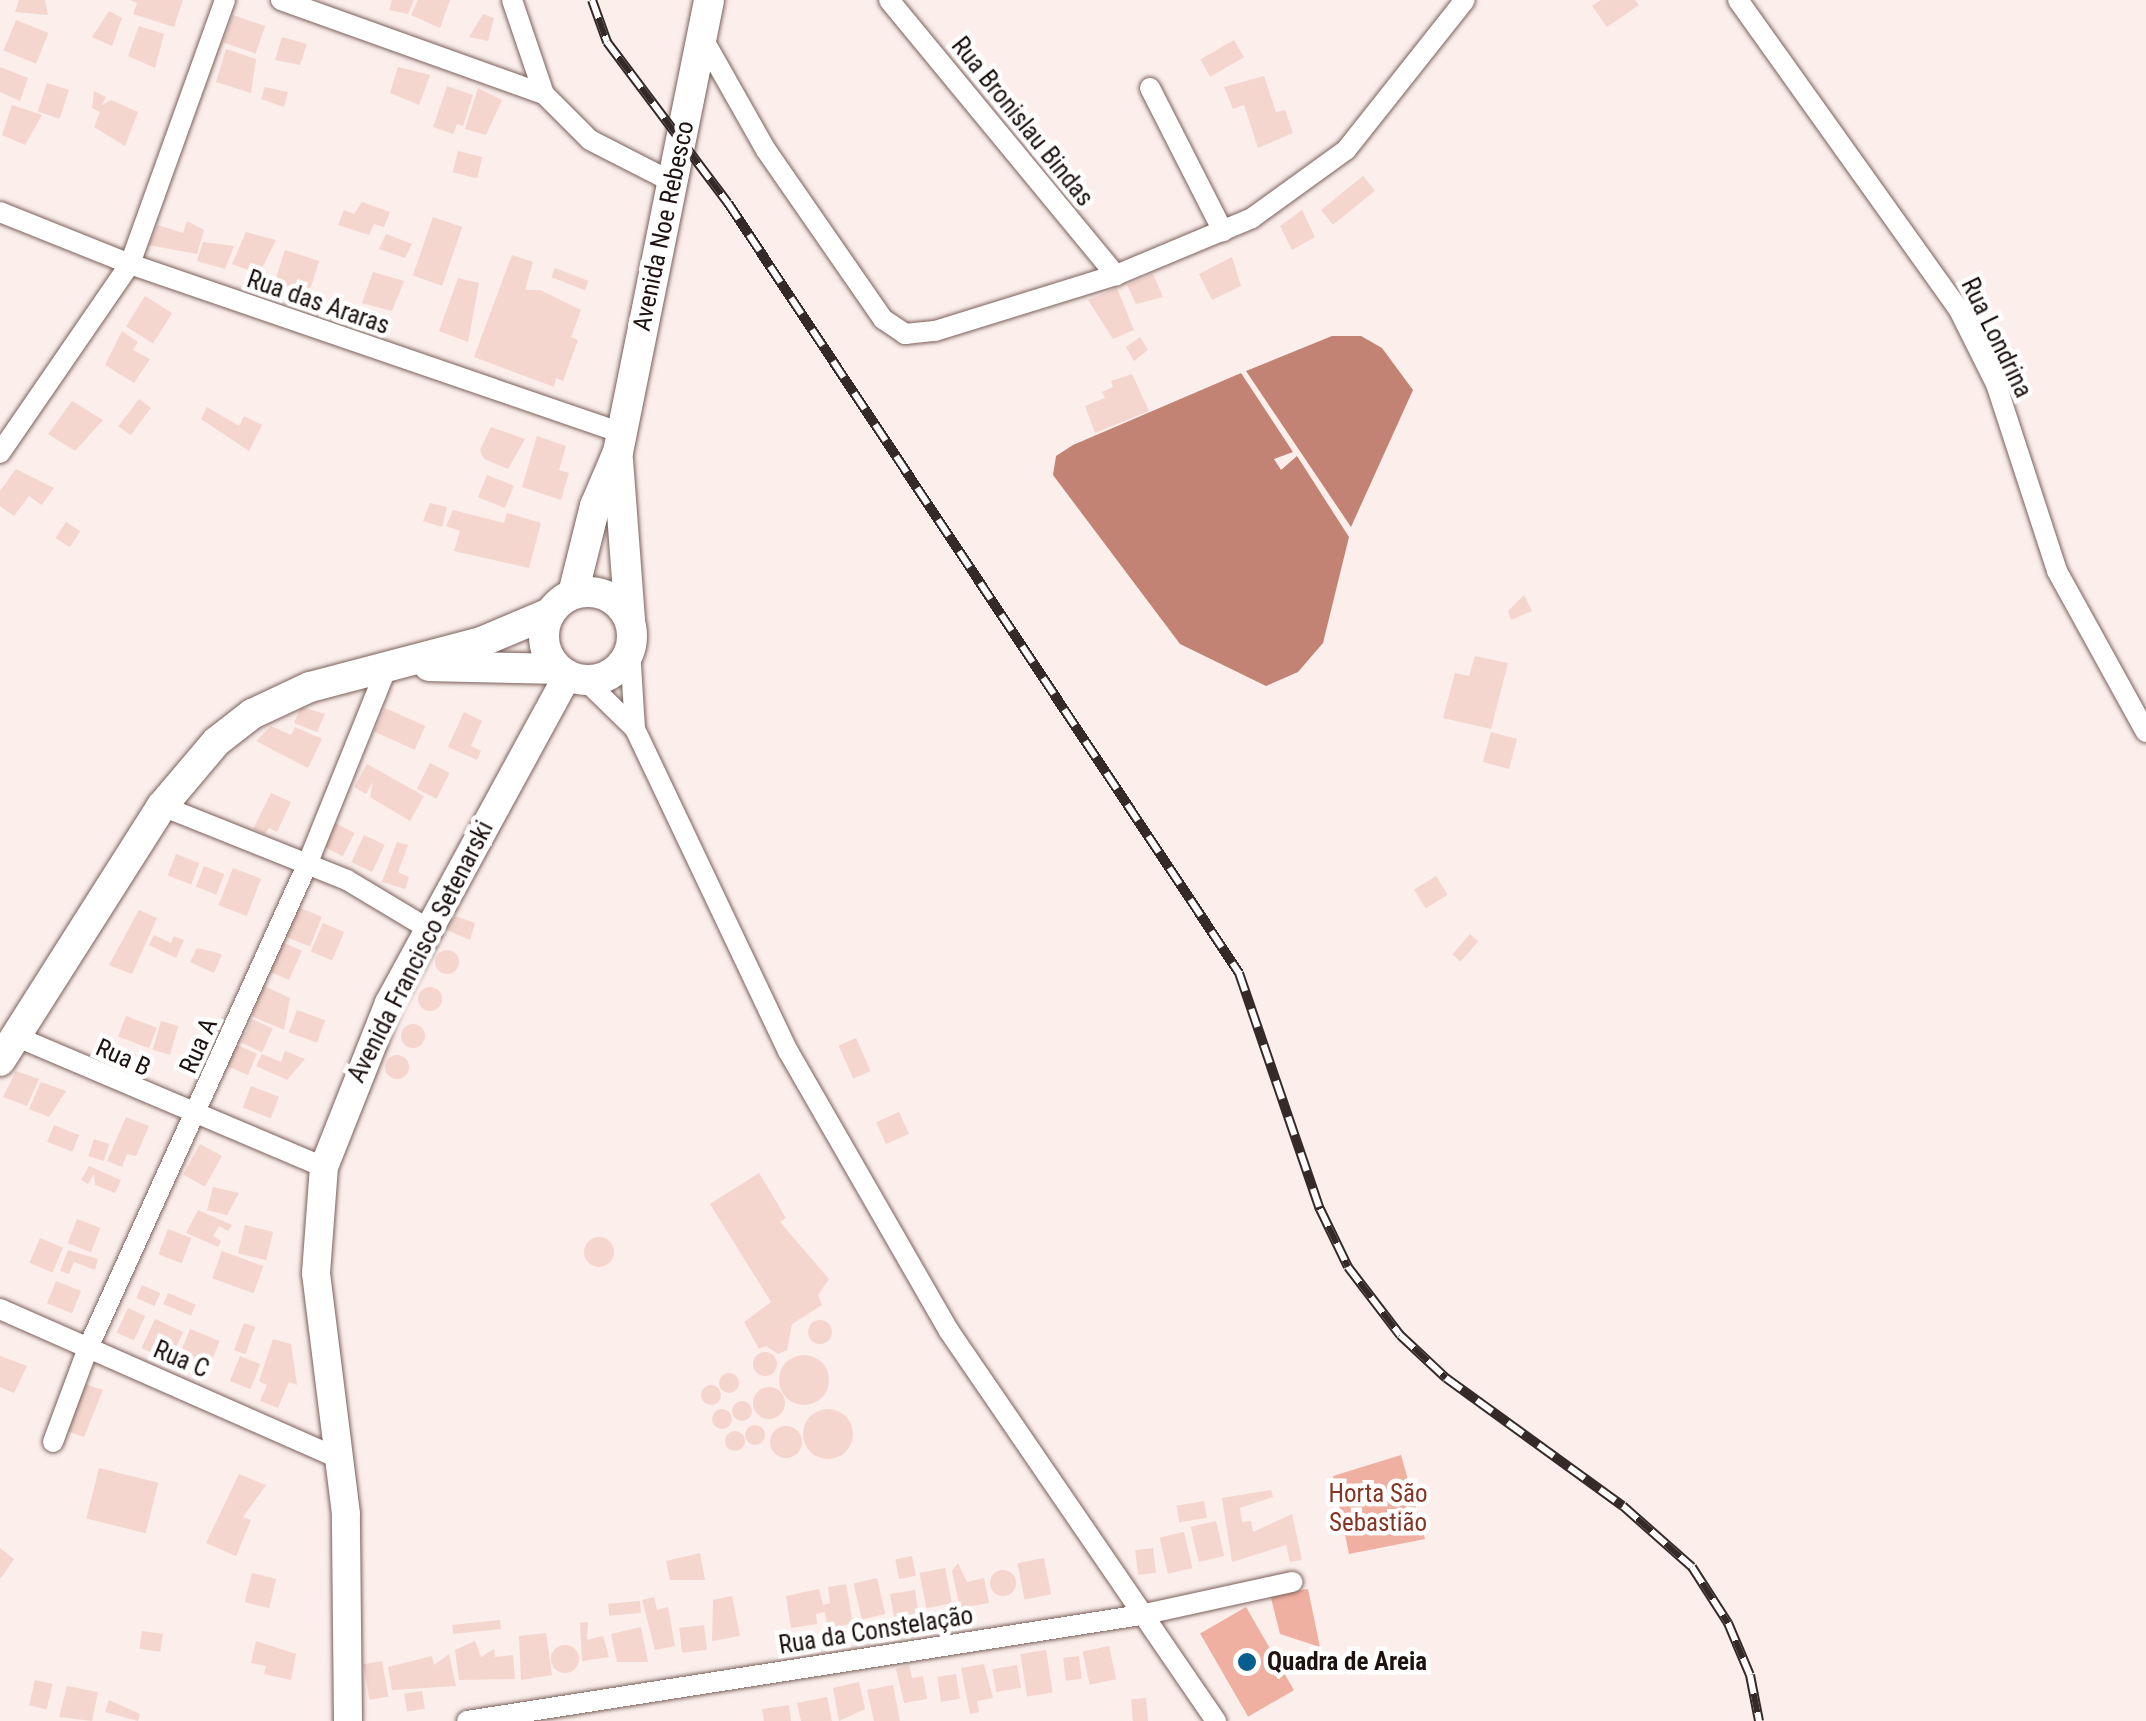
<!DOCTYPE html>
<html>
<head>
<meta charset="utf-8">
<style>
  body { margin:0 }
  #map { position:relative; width:2146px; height:1721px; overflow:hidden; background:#fbeeeb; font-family:"Roboto Condensed",sans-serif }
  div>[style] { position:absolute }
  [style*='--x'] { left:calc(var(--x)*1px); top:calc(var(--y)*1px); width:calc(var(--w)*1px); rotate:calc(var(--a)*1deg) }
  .green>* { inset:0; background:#f0b0a1; transform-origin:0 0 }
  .water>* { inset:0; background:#c28374 }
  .building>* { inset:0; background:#f4d6ce; transform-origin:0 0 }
  .round { border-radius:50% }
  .roads { filter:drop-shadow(0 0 2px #7a605a) drop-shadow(0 0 2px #7a605a) }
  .minor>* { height:20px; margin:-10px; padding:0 10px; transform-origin:10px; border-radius:10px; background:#fff }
  .tertiary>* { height:28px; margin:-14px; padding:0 14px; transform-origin:14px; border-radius:14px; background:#fff }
  .secondary>* { height:30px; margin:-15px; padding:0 15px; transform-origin:15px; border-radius:15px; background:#fff }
  .secondary>.ring { margin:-15px; padding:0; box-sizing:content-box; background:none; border:30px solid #fff; border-radius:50% }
  .rail>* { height:10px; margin-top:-5px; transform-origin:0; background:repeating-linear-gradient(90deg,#fff 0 19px,#352a28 0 38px); box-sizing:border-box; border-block:2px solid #352a28 }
  .dots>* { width:28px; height:28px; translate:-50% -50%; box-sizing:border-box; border:5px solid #fff; border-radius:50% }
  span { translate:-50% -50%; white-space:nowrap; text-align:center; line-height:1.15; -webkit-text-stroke:9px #fff; paint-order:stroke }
  .street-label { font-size:25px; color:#1d1210 }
  .park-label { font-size:25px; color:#843525 }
  .poi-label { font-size:25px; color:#1d1210; font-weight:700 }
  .left { translate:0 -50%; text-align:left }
</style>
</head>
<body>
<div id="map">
  <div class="green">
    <i style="clip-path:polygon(1401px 1455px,1425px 1539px,1349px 1554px,1333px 1476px)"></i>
    <i style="clip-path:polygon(1308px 1589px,1320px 1647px,1280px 1634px,1270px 1594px)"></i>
    <i style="left:1246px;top:1607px;width:96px;height:53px;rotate:60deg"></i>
  </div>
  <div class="water">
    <i style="clip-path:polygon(1332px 336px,1361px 336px,1382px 348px,1413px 390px,1351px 527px,1246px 371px)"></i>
    <i style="clip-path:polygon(1241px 373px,1293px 452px,1274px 459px,1281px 470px,1297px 456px,1349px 537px,1323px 643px,1298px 672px,1266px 686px,1180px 644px,1053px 475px,1056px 456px,1073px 445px)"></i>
  </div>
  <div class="building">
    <i style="clip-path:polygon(19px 0,45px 0,48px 15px,15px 12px)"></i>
    <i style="clip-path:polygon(130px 0,183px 0,174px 27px,133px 14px,137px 3px)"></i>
    <i style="clip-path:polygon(392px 0,414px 0,408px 14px,389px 10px)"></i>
    <i style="clip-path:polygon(418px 0,450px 0,440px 28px,411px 15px)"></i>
    <i style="clip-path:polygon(1601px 0,1635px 0,1639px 5px,1607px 27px,1592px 6px)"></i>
    <i style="clip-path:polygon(109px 11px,122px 18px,112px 46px,92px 37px)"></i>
    <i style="clip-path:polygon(483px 14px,494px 18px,488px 41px,469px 37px)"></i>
    <i style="left:233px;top:15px;width:34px;height:29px;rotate:19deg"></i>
    <i style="left:16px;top:20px;width:35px;height:33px;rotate:22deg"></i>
    <i style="clip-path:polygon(139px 26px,164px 34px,155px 68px,128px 56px)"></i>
    <i style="clip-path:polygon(282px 37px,307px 44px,300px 65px,275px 60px)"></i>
    <i style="left:1234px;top:40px;width:20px;height:39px;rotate:60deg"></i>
    <i style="clip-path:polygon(226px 49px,256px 59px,251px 93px,216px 82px)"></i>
    <i style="clip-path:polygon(0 67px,28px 78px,20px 101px,0 92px)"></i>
    <i style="clip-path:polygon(398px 67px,430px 75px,419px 105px,390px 93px)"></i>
    <i style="clip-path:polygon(1264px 76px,1276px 112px,1285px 110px,1293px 133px,1258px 148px,1244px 105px,1233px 109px,1224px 87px)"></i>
    <i style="left:47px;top:83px;width:23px;height:30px;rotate:18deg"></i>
    <i style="clip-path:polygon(447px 86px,473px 95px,463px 126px,457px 124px,453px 134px,433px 127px)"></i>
    <i style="clip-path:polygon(265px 87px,288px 92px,284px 107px,261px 99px)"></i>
    <i style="clip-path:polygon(478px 88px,502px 100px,486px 135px,465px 129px)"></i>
    <i style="clip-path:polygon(94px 91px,106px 97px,102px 105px,111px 100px,138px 112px,125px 146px,94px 127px,100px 112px,92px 108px)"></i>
    <i style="clip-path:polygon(12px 105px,42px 115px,25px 145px,2px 135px)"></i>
    <i style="left:458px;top:151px;width:25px;height:22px;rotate:14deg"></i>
    <i style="left:1363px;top:176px;width:19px;height:54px;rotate:51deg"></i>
    <i style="clip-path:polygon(362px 202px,390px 212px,384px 227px,374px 224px,369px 235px,338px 225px,344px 210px,354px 214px)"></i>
    <i style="clip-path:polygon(1302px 210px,1315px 237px,1292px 250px,1280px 226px)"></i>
    <i style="left:433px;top:217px;width:31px;height:62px;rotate:19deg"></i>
    <i style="clip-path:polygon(187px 221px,204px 230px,197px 254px,149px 245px,158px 225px,183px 233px)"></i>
    <i style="clip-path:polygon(246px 232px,276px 240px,259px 274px,232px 264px)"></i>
    <i style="clip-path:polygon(386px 234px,412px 244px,405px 258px,379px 249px)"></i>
    <i style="clip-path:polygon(203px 242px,234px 246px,225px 269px,197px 261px)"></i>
    <i style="left:285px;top:250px;width:36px;height:37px;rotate:18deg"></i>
    <i style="clip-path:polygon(512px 255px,533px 262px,525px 290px,540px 290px,581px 310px,571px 337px,578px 340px,563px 381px,556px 378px,554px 387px,474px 357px)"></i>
    <i style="clip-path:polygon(1232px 257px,1241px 286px,1212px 300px,1199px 274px)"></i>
    <i style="left:555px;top:268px;width:36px;height:10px;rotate:21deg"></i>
    <i style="clip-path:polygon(373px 272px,404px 281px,392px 311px,362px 303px)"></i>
    <i style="clip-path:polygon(1153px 274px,1163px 297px,1136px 304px,1127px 285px)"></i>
    <i style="clip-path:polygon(458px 278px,479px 283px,468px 342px,439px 331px)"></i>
    <i style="clip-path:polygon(1117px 288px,1134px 330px,1113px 339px,1088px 300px)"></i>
    <i style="left:145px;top:296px;width:32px;height:36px;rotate:32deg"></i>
    <i style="clip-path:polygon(122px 331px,138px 342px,133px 350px,150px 359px,134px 383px,105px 365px)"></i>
    <i style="clip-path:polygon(1140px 337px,1148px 350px,1134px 361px,1126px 347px)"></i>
    <i style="clip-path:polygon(1132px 374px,1149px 411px,1095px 433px,1085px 406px,1105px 398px,1102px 392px,1113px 387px,1111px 381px)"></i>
    <i style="left:139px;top:399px;width:15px;height:34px;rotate:37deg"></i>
    <i style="clip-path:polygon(72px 401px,103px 420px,75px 451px,48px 434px)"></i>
    <i style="clip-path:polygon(207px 407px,239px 426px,244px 416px,262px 425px,249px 451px,201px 419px)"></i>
    <i style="clip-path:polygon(491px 427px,525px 439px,508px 469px,484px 459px,480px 450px)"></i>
    <i style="clip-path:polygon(537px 436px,566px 446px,559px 470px,569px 473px,561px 500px,522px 487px)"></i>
    <i style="clip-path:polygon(16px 469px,54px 488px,42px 505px,29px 496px,14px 516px,0 506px,0 491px)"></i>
    <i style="left:487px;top:475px;width:29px;height:24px;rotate:22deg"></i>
    <i style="clip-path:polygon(430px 503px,447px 507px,442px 527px,423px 521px)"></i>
    <i style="clip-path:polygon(453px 510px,504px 523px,507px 513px,541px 523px,529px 568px,454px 551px,460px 531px,446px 526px)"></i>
    <i style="left:66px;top:522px;width:17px;height:19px;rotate:33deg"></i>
    <i style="clip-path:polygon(1524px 595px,1532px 611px,1511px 620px,1508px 611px)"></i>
    <i style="clip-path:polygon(1475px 656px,1508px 663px,1491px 729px,1443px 718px,1455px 673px,1469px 676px)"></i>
    <i style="clip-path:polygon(301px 707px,325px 714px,317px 732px,294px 723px)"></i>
    <i style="left:385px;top:708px;width:44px;height:26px;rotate:24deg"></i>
    <i style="clip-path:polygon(464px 712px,482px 721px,471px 746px,481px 751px,477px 760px,448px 747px)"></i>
    <i style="clip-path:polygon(271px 726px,291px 735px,295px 727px,322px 739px,308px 768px,256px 741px)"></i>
    <i style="left:1491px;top:732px;width:27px;height:31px;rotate:15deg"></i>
    <i style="left:430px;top:763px;width:22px;height:29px;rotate:27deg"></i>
    <i style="clip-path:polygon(367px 764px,424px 796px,410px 821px,370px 797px,373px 782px,366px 794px,354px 787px)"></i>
    <i style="clip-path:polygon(271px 793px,291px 802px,277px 832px,269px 828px,265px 834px,253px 829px)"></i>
    <i style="left:335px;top:823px;width:22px;height:26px;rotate:27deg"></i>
    <i style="left:364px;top:835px;width:23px;height:30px;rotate:25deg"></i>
    <i style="clip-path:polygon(397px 842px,408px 845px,398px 872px,409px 877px,405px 889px,382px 882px)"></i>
    <i style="left:176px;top:854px;width:25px;height:23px;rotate:21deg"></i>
    <i style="left:204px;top:866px;width:22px;height:22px;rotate:22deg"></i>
    <i style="left:233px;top:868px;width:30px;height:40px;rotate:21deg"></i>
    <i style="left:1436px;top:876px;width:22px;height:26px;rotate:58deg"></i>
    <i style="left:295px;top:906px;width:29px;height:32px;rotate:22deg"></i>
    <i style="clip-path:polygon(139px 910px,157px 918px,132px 974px,109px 965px)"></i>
    <i style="clip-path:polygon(455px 916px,475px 923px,470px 940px,447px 930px)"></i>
    <i style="left:323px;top:923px;width:23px;height:31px;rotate:23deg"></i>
    <i style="left:1470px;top:934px;width:11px;height:27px;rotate:41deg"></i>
    <i style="clip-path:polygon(154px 935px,171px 943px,174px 936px,184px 940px,176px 958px,149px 945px)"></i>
    <i style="left:280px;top:941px;width:24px;height:32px;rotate:24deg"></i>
    <i style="clip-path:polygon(197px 948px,222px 954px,214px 973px,190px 962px)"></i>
    <i class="round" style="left:435px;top:950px;width:24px;height:24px"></i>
    <i style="clip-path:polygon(262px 985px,290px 998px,284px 1030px,252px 1016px)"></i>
    <i class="round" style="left:418px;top:987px;width:24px;height:24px"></i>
    <i style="left:297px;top:1010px;width:30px;height:24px;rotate:20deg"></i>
    <i style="left:126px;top:1016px;width:33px;height:22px;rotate:21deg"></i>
    <i style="left:252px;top:1019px;width:23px;height:26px;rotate:25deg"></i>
    <i style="left:161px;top:1021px;width:18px;height:30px;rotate:16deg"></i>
    <i class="round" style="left:401px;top:1024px;width:24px;height:24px"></i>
    <i style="left:856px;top:1038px;width:36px;height:19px;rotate:66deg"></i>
    <i style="left:234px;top:1044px;width:25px;height:23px;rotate:23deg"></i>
    <i style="clip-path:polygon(285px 1051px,305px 1059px,287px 1080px,256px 1066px,262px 1054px,281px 1062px)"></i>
    <i class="round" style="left:385px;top:1055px;width:24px;height:24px"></i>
    <i style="clip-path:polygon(16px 1071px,39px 1079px,27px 1106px,3px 1097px)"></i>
    <i style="clip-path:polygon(41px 1082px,66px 1091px,49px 1117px,29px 1109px)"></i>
    <i style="left:251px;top:1086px;width:30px;height:23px;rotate:21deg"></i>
    <i style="left:899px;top:1112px;width:24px;height:25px;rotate:66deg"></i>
    <i style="clip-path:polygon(126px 1117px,149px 1126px,136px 1156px,127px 1154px,122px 1167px,107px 1161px)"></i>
    <i style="left:54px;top:1125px;width:27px;height:18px;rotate:22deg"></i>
    <i style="left:94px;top:1139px;width:16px;height:18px;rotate:18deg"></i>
    <i style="left:200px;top:1144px;width:25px;height:35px;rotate:29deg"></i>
    <i style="clip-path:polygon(89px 1166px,121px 1180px,115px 1193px,95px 1185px,94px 1174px,88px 1184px,81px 1180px)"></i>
    <i style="clip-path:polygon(759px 1173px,786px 1218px,780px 1222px,829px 1279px,818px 1295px,822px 1305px,792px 1324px,787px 1350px,778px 1354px,766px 1346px,759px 1349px,744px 1322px,771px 1302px,710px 1204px)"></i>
    <i style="clip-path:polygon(213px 1187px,239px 1193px,227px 1215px,207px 1210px)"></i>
    <i style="clip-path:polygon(198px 1210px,232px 1225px,228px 1231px,219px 1226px,213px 1236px,221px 1241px,218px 1247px,186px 1233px)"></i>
    <i style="left:77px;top:1219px;width:25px;height:26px;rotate:21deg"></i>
    <i style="left:245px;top:1225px;width:29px;height:29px;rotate:14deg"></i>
    <i style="left:168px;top:1229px;width:25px;height:27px;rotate:21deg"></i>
    <i class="round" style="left:584px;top:1237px;width:30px;height:30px"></i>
    <i style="left:40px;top:1238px;width:25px;height:27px;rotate:23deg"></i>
    <i style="clip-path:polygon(68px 1250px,98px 1259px,95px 1270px,74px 1262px,69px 1274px,60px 1271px)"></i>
    <i style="left:222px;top:1251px;width:44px;height:29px;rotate:20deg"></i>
    <i style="left:56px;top:1281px;width:27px;height:24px;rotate:22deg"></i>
    <i style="left:142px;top:1285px;width:20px;height:14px;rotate:24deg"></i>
    <i style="left:168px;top:1293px;width:30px;height:12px;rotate:23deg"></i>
    <i style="left:128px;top:1308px;width:19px;height:27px;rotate:25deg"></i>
    <i style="left:155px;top:1319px;width:31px;height:32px;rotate:25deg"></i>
    <i class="round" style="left:808px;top:1320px;width:24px;height:24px"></i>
    <i style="left:244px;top:1323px;width:12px;height:29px;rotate:20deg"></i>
    <i style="left:190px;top:1329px;width:32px;height:37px;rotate:22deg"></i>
    <i style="clip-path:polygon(273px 1339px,291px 1344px,297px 1385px,289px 1382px,278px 1408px,260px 1401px,267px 1385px,259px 1381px)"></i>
    <i class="round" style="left:753px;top:1352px;width:24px;height:24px"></i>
    <i class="round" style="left:779px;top:1355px;width:50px;height:50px"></i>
    <i style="clip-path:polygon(0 1356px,27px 1366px,14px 1393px,0 1387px)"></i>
    <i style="left:240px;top:1356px;width:22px;height:27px;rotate:22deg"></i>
    <i class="round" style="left:719px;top:1373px;width:20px;height:20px"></i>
    <i style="clip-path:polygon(79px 1382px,103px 1390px,84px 1437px,64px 1430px)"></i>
    <i class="round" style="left:701px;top:1385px;width:20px;height:20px"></i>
    <i class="round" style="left:753px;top:1387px;width:32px;height:32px"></i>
    <i class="round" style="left:732px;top:1401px;width:20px;height:20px"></i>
    <i class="round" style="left:803px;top:1409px;width:50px;height:50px"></i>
    <i class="round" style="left:712px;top:1409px;width:20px;height:20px"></i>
    <i class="round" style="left:745px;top:1425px;width:20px;height:20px"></i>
    <i class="round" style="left:770px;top:1426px;width:32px;height:32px"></i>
    <i class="round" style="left:725px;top:1431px;width:20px;height:20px"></i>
    <i style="left:99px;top:1468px;width:61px;height:52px;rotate:14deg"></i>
    <i style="clip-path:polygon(239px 1474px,266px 1485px,243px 1517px,251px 1520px,236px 1556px,206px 1543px)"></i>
    <i style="clip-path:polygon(1271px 1490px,1273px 1497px,1240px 1508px,1242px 1522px,1251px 1521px,1253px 1532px,1292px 1514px,1302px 1560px,1290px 1562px,1286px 1545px,1232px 1562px,1222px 1498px)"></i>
    <i style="left:1204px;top:1501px;width:17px;height:28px;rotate:80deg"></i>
    <i style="left:1216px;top:1521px;width:36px;height:26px;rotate:77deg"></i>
    <i style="left:1184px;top:1532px;width:37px;height:25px;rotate:77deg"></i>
    <i style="clip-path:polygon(0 1548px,14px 1559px,1px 1578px,0 1578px)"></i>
    <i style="left:1153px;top:1548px;width:25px;height:18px;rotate:83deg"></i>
    <i style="clip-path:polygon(700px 1553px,705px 1580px,670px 1580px,666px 1561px)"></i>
    <i style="left:912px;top:1556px;width:20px;height:17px;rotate:79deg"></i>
    <i style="left:1044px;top:1558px;width:37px;height:27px;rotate:79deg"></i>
    <i style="clip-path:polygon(958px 1563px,967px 1582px,984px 1578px,989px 1603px,960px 1608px,952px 1571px)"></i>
    <i style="left:945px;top:1568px;width:36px;height:26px;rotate:79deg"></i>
    <i class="round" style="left:990px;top:1570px;width:26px;height:26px"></i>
    <i style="left:252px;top:1573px;width:25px;height:30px;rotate:14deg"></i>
    <i style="left:877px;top:1578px;width:37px;height:24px;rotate:77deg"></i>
    <i style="clip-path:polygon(846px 1584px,853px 1623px,828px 1629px,825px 1612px,816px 1614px,817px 1624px,791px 1628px,786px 1596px,819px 1589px,823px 1605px,830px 1603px,828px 1587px)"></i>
    <i style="clip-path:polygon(915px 1590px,919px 1617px,894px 1617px,890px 1594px)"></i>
    <i style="clip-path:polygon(732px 1596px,740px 1636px,712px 1641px,713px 1600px)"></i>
    <i style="clip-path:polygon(654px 1597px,657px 1610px,668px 1607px,675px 1646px,655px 1650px,642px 1600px)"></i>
    <i style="left:640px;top:1601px;width:12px;height:32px;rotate:85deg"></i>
    <i style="left:500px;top:1620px;width:9px;height:48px;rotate:84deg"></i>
    <i style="clip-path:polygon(588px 1622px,587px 1640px,603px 1636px,609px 1657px,582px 1661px,580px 1623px)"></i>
    <i style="left:704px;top:1625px;width:25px;height:25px;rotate:83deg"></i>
    <i style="clip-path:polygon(641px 1627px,648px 1662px,617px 1662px,611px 1634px)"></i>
    <i style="left:142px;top:1631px;width:21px;height:18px;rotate:8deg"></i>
    <i style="clip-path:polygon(546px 1633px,552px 1675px,521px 1680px,519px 1636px)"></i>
    <i style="clip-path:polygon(256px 1641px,296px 1654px,291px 1680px,264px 1674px,266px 1666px,251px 1663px)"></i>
    <i style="clip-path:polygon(475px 1641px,481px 1657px,494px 1649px,495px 1657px,513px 1655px,515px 1679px,459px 1680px,455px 1650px)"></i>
    <i class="round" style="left:551px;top:1645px;width:28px;height:28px"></i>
    <i style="left:1109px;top:1646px;width:34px;height:27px;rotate:78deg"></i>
    <i style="left:1046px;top:1650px;width:43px;height:26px;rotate:81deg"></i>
    <i style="clip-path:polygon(449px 1654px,456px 1686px,392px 1690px,388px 1667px,432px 1656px,434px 1665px)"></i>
    <i style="left:1079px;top:1656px;width:23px;height:16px;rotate:83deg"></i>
    <i style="left:382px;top:1661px;width:36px;height:19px;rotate:80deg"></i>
    <i style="clip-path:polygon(984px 1664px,993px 1698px,977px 1701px,979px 1712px,970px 1714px,961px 1668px)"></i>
    <i style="clip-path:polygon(909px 1665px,912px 1678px,923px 1676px,927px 1699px,904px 1703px,896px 1669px)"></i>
    <i style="left:1017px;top:1665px;width:23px;height:25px;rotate:80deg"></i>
    <i style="left:956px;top:1674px;width:25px;height:19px;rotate:81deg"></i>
    <i style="left:35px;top:1680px;width:18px;height:26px;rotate:13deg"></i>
    <i style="clip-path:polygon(859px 1682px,865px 1709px,839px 1721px,833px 1688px)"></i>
    <i style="clip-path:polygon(893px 1685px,900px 1721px,874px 1721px,867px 1690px)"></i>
    <i style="clip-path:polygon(67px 1686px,98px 1692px,92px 1721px,59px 1717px)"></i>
    <i style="left:422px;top:1691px;width:18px;height:18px;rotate:81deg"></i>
    <i style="clip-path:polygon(827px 1697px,832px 1721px,801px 1721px,797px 1703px)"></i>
    <i style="left:1146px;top:1698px;width:23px;height:15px;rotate:85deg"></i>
    <i style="clip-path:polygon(109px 1700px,140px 1714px,138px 1721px,105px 1712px)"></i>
    <i style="clip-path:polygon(789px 1705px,791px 1721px,764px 1721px,762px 1709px)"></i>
  </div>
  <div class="roads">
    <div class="minor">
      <i style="--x:281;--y:0;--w:279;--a:19.7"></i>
      <i style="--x:512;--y:0;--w:99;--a:71.2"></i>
      <i style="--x:544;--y:94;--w:65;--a:45"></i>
      <i style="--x:590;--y:140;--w:92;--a:27.1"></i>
      <i style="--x:889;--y:0;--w:357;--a:50.5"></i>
      <i style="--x:1738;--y:0;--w:379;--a:54.5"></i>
      <i style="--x:1958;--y:308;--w:85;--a:63.4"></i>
      <i style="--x:1996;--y:384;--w:197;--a:71.9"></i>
      <i style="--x:2057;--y:571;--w:184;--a:61.1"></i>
      <i style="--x:702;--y:37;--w:130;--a:60.5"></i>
      <i style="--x:766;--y:150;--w:206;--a:55.3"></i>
      <i style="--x:883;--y:319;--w:27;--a:34"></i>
      <i style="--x:905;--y:334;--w:30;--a:-6"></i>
      <i style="--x:935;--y:331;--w:189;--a:-17.2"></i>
      <i style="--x:1116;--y:275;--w:147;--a:-22.7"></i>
      <i style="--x:1252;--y:218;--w:116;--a:-35.9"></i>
      <i style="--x:1346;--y:150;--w:191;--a:-51.6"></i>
      <i style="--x:1150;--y:88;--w:161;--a:63"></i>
      <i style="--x:0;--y:212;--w:140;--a:21.8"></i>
      <i style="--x:130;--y:264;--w:520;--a:18.96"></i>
      <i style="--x:0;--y:453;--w:229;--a:-55.5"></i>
      <i style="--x:130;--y:264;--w:281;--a:-70.2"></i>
      <i style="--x:630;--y:649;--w:80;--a:86.4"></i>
      <i style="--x:635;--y:729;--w:357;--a:64.6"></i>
      <i style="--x:788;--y:1051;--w:323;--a:60.1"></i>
      <i style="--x:949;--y:1331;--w:473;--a:55.6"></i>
      <i style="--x:585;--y:680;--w:70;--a:44.4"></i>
      <i style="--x:162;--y:806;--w:199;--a:21.8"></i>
      <i style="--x:347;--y:880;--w:93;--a:31"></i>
      <i style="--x:15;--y:1036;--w:336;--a:23"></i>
      <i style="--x:0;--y:1309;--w:374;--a:23.8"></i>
      <i style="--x:53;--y:1442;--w:100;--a:-69.6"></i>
      <i style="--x:88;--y:1348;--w:530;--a:-65.61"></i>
      <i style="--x:307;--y:865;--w:211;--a:-68"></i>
      <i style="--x:467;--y:1721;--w:682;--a:-8.94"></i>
      <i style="--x:1141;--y:1615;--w:155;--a:-12.3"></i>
    </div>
    <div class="tertiary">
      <i style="--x:348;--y:1721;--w:207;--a:-90.6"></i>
      <i style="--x:346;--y:1514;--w:243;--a:-97.1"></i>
      <i style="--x:316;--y:1273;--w:106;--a:-85.7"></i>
      <i style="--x:324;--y:1167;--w:176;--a:-68.4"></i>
      <i style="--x:389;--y:1003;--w:372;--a:-61.4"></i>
    </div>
    <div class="secondary">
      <i style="--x:618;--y:460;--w:161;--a:85.7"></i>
      <i class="ring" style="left:544px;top:592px;width:58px;height:58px"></i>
      <i style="--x:573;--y:594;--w:91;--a:-76"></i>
      <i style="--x:595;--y:506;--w:59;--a:-66.9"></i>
      <i style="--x:618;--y:452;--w:461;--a:-78.6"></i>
      <i style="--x:429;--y:666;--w:128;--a:1.3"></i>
      <i style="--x:0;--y:1061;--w:302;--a:-57.6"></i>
      <i style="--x:162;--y:806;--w:84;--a:-49.8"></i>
      <i style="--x:216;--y:742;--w:46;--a:-37.9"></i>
      <i style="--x:252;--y:714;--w:64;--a:-25"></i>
      <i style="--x:310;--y:687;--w:177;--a:-14.7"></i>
      <i style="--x:481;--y:642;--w:75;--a:-22.8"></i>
    </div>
  </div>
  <div class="rail">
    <i style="--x:592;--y:0;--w:45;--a:70.3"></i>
    <i style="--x:607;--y:42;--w:201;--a:53.1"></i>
    <i style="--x:728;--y:203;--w:924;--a:56.43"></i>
    <i style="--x:1239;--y:973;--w:250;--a:71.1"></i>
    <i style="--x:1320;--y:1209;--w:64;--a:64.2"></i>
    <i style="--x:1348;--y:1267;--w:86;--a:52.6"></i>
    <i style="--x:1400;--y:1335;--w:63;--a:43.1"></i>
    <i style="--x:1446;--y:1378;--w:218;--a:35.9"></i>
    <i style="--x:1623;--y:1506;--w:92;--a:41.5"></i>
    <i style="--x:1692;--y:1567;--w:67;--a:57.3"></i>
    <i style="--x:1728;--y:1623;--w:56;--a:67.1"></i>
    <i style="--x:1750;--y:1675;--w:47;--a:78.9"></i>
  </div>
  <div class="dots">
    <i style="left:1247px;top:1662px;background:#085d8f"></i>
  </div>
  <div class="street-label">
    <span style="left:1022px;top:122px;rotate:51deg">Rua Bronislau Bindas</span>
    <span style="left:664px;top:226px;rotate:-78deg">Avenida Noe Rebesco</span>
    <span style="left:318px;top:303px;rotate:19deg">Rua das Araras</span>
    <span style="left:1996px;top:338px;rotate:64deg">Rua Londrina</span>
    <span style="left:421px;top:952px;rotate:-63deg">Avenida Francisco Setenarski</span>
    <span style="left:199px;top:1046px;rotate:-66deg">Rua A</span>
    <span style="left:123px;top:1058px;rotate:24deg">Rua B</span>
    <span style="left:181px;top:1360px;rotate:23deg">Rua C</span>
    <span style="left:876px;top:1631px;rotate:-9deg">Rua da Constelação</span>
  </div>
  <div class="park-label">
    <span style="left:1378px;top:1509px">Horta São<br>Sebastião</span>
  </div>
  <div class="poi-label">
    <span class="left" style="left:1267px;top:1662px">Quadra de Areia</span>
  </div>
</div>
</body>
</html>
